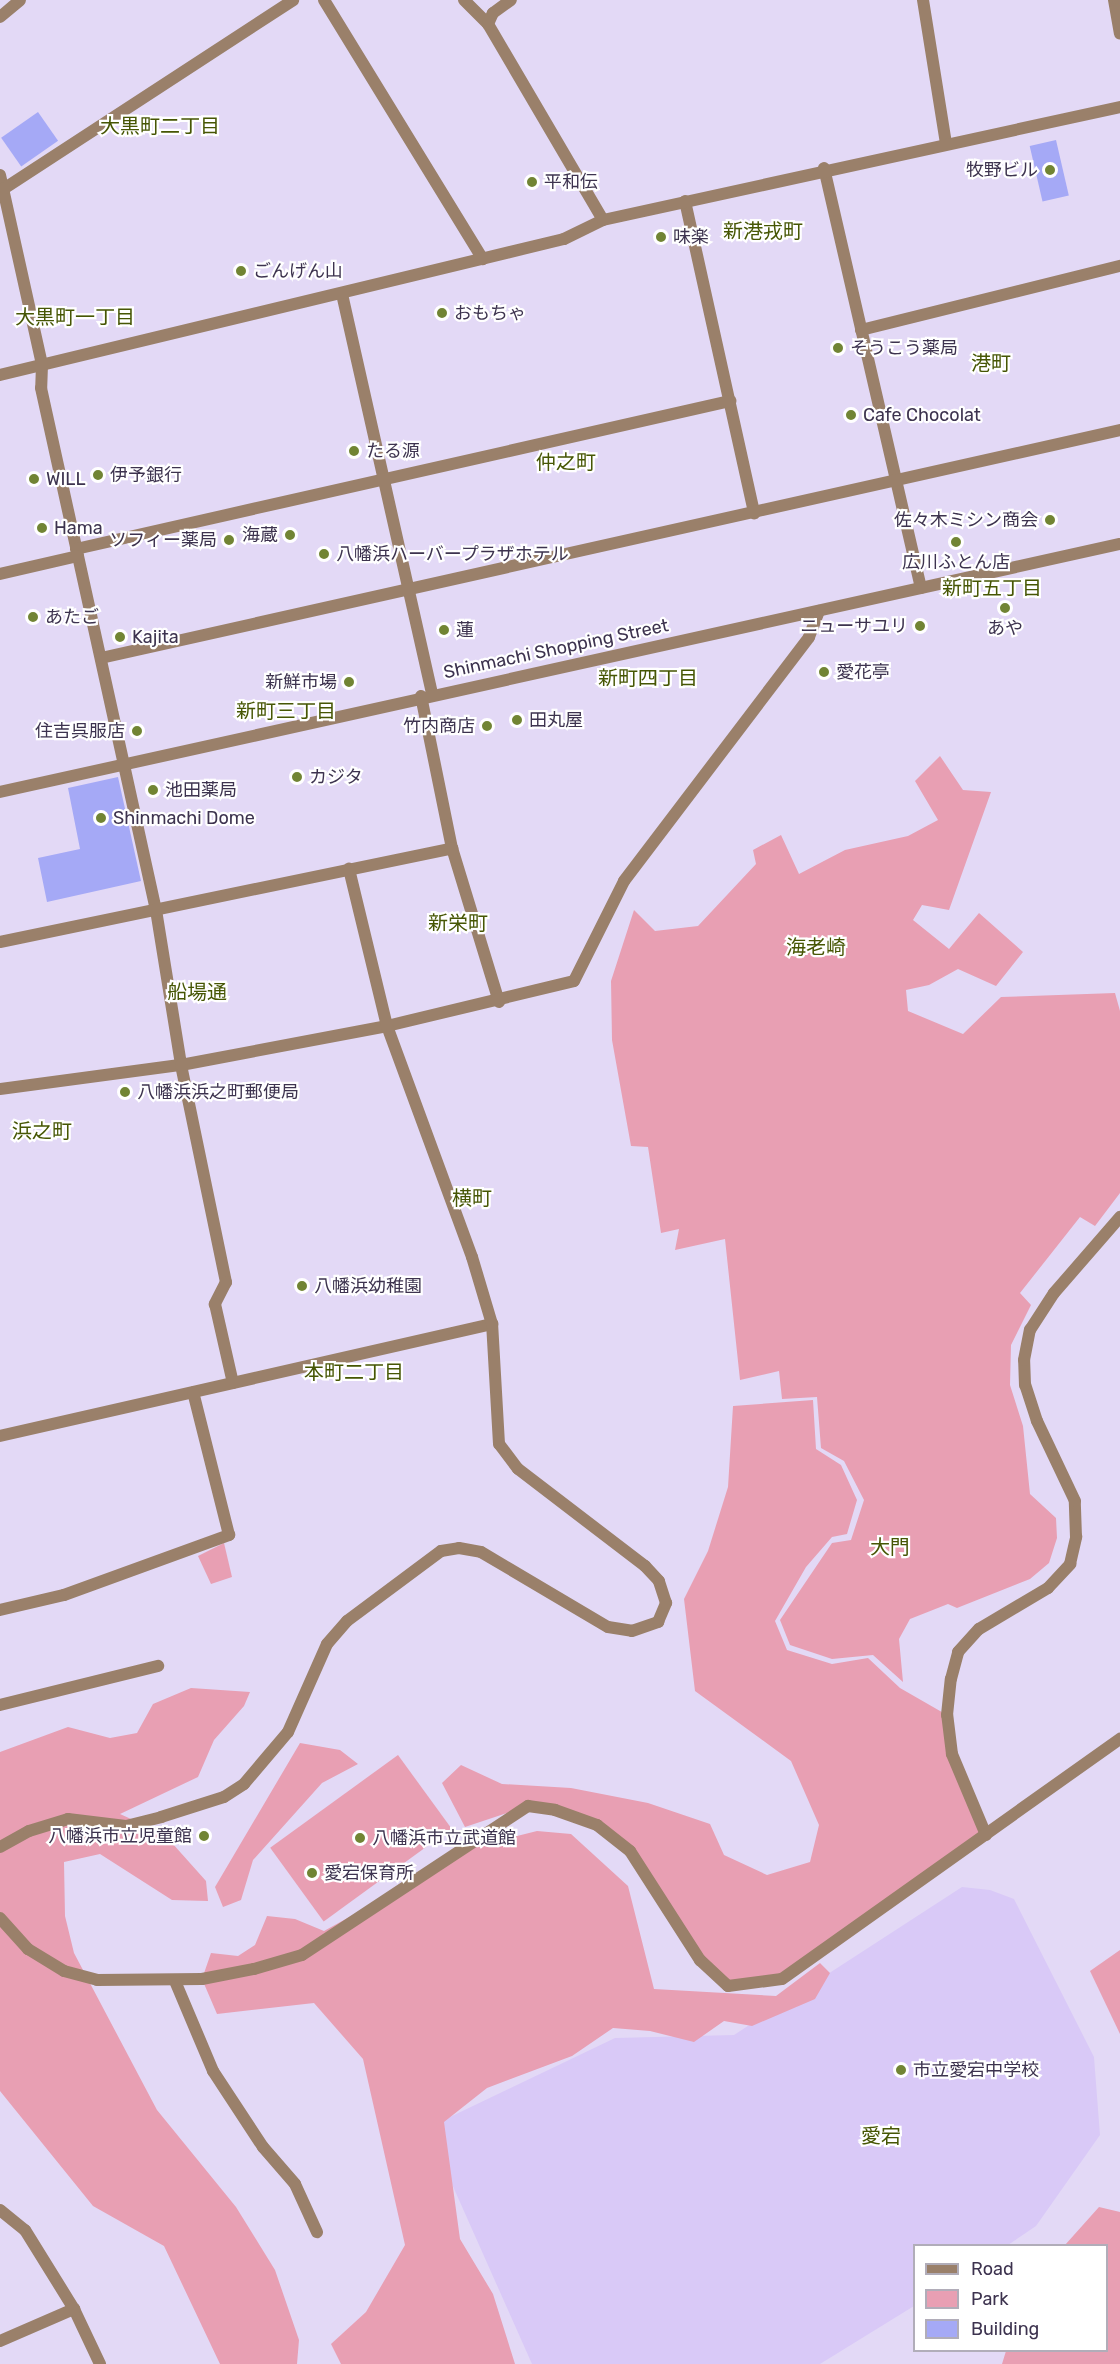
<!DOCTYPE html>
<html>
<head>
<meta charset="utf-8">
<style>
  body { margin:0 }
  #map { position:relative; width:1120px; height:2364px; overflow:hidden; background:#e3d9f6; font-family:Rubik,"Noto Sans JP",sans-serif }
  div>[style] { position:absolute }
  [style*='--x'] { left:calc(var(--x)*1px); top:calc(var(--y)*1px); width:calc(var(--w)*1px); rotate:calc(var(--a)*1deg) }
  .built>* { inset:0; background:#d9c9f7 }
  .green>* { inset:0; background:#e89fb3; transform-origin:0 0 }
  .building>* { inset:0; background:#a5a9f6; transform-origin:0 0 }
  .minor>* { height:12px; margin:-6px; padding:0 6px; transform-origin:6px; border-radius:6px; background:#9a806a }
  .tertiary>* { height:12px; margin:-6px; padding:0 6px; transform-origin:6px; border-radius:6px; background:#9a806a }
  .dots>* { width:16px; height:16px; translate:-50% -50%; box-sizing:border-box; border:3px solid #fff; border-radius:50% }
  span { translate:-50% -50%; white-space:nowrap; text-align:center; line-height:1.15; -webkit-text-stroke:4.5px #fff; paint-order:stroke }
  .poi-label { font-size:18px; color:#3d334f }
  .right { translate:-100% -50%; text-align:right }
  .left { translate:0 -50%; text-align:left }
  .street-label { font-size:18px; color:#3d334f }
  .neighbourhood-label { font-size:20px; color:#465604 }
  .legend { position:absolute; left:913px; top:2244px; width:195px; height:108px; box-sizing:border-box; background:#fff; border:2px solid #b1adb9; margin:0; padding:8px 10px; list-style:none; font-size:18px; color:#3d334f }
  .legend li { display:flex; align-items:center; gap:12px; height:30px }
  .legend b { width:30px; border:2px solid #b1adb9 }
</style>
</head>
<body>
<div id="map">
  <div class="built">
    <i style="clip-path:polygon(962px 1887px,990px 1890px,1014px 1899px,1094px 2057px,1100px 2135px,1036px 2226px,1008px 2245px,914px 2246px,914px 2306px,820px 2364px,532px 2364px,427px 2128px,615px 2038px,734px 2035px)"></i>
  </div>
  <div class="green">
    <i style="clip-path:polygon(940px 756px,963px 790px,991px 792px,949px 910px,922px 905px,913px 920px,949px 949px,979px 913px,1023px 952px,996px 986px,958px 969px,929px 985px,906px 990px,908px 1011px,963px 1034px,1001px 997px,1115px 993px,1120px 1011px,1120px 1193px,1095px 1226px,1080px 1217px,1020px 1293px,1031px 1305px,1011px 1345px,1010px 1385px,1023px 1426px,1030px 1494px,1056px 1518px,1057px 1538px,1049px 1563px,1030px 1579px,957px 1608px,948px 1604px,910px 1619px,899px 1639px,903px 1682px,873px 1655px,832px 1659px,790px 1645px,780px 1620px,832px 1543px,851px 1540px,864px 1500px,844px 1461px,821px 1448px,817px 1397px,782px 1399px,779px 1371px,740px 1380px,725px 1239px,675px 1250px,679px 1229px,661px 1233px,648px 1147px,631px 1146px,612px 1040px,611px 981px,634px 910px,655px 931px,698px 926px,756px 864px,753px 850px,781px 835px,799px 874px,845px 850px,908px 836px,938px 820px,915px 781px)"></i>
    <i style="clip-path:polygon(813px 1400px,816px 1449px,841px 1465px,857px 1500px,847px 1534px,832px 1537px,806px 1567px,775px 1621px,787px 1650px,832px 1664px,868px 1658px,900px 1688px,947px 1715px,952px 1754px,986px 1835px,782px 1979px,728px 1986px,700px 1960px,630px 1851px,597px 1825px,528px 1806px,465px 1827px,442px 1783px,461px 1765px,502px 1784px,571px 1788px,648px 1803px,710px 1824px,724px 1855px,767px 1875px,810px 1862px,819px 1825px,791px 1761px,695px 1691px,684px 1599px,708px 1551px,728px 1487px,733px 1406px)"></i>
    <i style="clip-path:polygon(224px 1543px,232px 1577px,211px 1584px,198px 1556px)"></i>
    <i style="clip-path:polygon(191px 1688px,250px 1692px,244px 1706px,214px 1740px,198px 1777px,120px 1814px,164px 1834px,206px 1881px,208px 1901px,172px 1900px,100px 1854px,64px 1862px,65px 1916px,74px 1953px,157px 2110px,236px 2207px,275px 2270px,299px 2340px,297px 2364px,220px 2364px,164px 2246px,93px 2206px,0 2091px,0 1752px,68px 1727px,110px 1738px,137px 1733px,153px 1704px)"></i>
    <i style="clip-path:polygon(300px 1743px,340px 1750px,358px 1764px,322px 1783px,253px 1860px,241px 1900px,223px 1907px,215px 1887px)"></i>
    <i style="left:398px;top:1755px;width:91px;height:158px;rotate:54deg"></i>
    <i style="clip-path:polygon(537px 1831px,571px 1834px,628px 1886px,654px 1989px,776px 1996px,820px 1963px,830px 1973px,815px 1999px,752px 2026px,724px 2021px,694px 2042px,650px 2031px,613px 2028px,572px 2056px,487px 2088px,444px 2122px,460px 2239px,493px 2294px,515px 2364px,341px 2364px,331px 2344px,366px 2312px,405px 2245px,363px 2059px,314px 2003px,217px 2014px,202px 1979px,211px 1953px,238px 1956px,255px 1945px,267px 1916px,295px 1919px,324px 1931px,478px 1846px)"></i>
    <i style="clip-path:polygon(1120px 1950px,1120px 2034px,1090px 1971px)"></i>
    <i style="clip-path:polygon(1099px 2207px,1120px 2212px,1120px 2364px,1002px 2364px,1006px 2351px,1106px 2350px,1106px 2246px,1065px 2245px)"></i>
  </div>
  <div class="building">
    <i style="left:38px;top:112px;width:35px;height:45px;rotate:55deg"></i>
    <i style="left:1056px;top:140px;width:57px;height:27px;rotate:77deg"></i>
    <i style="clip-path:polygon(118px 777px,141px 881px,47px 902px,38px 858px,80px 849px,68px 788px)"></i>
  </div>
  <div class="minor">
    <i style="--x:324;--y:0;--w:304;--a:58.5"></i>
    <i style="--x:464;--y:0;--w:34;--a:45"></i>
    <i style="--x:488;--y:24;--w:227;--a:59.6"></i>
    <i style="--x:923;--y:0;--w:145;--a:80.9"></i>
    <i style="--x:1114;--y:0;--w:34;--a:80"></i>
    <i style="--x:0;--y:17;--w:26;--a:-40"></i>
    <i style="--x:824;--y:168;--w:431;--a:77"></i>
    <i style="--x:0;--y:175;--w:195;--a:77.5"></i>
    <i style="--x:42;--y:365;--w:23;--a:92"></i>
    <i style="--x:41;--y:388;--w:535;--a:77.58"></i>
    <i style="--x:156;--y:910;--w:157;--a:80.8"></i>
    <i style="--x:181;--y:1065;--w:222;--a:78.3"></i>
    <i style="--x:226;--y:1282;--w:25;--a:117"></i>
    <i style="--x:215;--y:1304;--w:81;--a:77.2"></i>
    <i style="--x:5;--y:188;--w:344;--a:-33.1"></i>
    <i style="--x:685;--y:201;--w:320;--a:77.5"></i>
    <i style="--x:342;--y:294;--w:410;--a:77.3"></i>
    <i style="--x:861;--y:330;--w:267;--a:-13.9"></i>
    <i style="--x:76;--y:549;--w:671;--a:-12.75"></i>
    <i style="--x:0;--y:574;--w:80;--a:-13"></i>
    <i style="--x:101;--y:658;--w:1044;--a:-12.61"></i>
    <i style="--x:421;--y:696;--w:155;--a:78.5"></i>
    <i style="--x:452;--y:848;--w:161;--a:73"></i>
    <i style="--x:0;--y:792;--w:1147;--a:-12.49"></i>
    <i style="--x:0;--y:942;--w:462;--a:-11.7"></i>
    <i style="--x:0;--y:1089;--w:183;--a:-7.6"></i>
    <i style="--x:181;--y:1065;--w:210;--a:-10.7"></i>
    <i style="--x:387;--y:1026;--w:192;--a:-13.5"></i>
    <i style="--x:574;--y:981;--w:112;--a:-63.4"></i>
    <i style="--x:624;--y:881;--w:306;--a:-52.8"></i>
    <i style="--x:809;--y:637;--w:28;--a:-69"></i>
    <i style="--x:0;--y:1436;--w:505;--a:-12.82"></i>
    <i style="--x:0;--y:1610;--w:66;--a:-13.2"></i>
    <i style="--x:64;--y:1595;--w:176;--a:-20"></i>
    <i style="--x:229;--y:1535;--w:147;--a:-104.1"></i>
    <i style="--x:0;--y:1705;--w:163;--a:-13.9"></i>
    <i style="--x:986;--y:1835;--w:88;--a:-112.8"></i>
    <i style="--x:952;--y:1754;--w:39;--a:-97"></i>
    <i style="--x:947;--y:1715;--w:36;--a:-84"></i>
    <i style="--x:951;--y:1679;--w:28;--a:-75"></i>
    <i style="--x:958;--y:1652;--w:31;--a:-48"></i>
    <i style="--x:979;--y:1629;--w:80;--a:-30.7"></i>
    <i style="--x:1048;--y:1588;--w:33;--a:-47"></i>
    <i style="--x:1070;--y:1564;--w:28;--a:-77"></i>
    <i style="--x:1076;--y:1537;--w:36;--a:-92"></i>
    <i style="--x:1075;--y:1501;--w:89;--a:-115.4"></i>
    <i style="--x:1037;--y:1421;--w:38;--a:-108"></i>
    <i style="--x:1025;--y:1385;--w:25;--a:-92"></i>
    <i style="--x:1024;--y:1360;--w:31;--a:-79"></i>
    <i style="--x:1030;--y:1330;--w:44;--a:-57"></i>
    <i style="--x:1054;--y:1293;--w:101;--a:-49"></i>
    <i style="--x:0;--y:1847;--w:33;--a:-29"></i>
    <i style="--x:29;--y:1831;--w:41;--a:-17.1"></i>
    <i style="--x:68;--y:1819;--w:58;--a:6.9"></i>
    <i style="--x:126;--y:1826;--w:36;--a:-14"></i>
    <i style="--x:161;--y:1817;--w:66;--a:-17.6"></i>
    <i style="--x:224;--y:1797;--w:24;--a:-33"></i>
    <i style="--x:244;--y:1784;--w:68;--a:-49.8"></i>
    <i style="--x:288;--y:1732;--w:96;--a:-66.1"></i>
    <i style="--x:327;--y:1644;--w:30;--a:-49"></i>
    <i style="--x:347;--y:1621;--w:117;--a:-36.7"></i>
    <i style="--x:441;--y:1551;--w:18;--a:-9"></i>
    <i style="--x:459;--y:1548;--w:22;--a:10"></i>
    <i style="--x:481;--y:1552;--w:147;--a:30.6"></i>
    <i style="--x:608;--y:1627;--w:24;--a:9"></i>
    <i style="--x:632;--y:1631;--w:28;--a:-19"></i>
    <i style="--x:658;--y:1622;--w:21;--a:-67"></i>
    <i style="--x:666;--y:1603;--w:23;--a:-108"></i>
    <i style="--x:659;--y:1581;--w:21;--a:-133"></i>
    <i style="--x:645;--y:1566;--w:160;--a:-142.6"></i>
    <i style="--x:518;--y:1469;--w:31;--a:-127"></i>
    <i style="--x:499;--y:1444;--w:120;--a:-93.3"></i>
    <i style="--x:492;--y:1324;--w:70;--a:-106.6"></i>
    <i style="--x:472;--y:1257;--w:246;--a:-110.2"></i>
    <i style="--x:387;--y:1026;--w:162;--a:-103.6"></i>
    <i style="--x:0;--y:1918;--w:42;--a:47.9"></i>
    <i style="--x:28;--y:1949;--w:42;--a:31.4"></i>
    <i style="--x:64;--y:1971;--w:34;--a:15"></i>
    <i style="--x:97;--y:1980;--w:105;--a:-0.5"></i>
    <i style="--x:202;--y:1979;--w:53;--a:-10.9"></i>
    <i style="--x:254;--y:1969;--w:50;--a:-16.3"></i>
    <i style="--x:302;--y:1955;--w:271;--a:-33.4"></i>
    <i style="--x:528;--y:1806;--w:27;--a:8"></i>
    <i style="--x:555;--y:1810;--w:45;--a:19.7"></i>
    <i style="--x:597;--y:1825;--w:42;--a:38.2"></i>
    <i style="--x:630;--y:1851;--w:130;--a:57.3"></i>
    <i style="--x:700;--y:1960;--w:38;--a:43"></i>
    <i style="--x:728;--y:1986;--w:54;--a:-7.4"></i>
    <i style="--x:782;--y:1979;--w:415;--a:-35.4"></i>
    <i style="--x:175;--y:1981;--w:98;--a:67.1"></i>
    <i style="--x:213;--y:2071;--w:91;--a:56.7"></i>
    <i style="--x:263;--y:2147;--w:49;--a:49.1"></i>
    <i style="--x:295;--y:2184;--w:53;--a:65.4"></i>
    <i style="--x:0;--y:2210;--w:32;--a:39"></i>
    <i style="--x:25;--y:2230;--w:93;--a:58.2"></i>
    <i style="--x:74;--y:2309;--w:61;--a:64.7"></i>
    <i style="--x:0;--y:2341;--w:81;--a:-23.4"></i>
  </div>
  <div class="tertiary">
    <i style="--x:488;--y:24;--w:12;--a:-66"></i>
    <i style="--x:493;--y:13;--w:22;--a:-36"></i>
    <i style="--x:0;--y:375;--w:580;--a:-13.56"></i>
    <i style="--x:564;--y:239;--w:43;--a:-26"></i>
    <i style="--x:603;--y:220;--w:529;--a:-12.33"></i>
  </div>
  <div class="dots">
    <i style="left:1050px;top:170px;background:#718434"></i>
    <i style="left:532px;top:182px;background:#718434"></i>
    <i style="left:661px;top:237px;background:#718434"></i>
    <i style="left:241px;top:271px;background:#718434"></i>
    <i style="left:442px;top:313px;background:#718434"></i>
    <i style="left:838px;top:348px;background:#718434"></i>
    <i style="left:851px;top:415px;background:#718434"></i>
    <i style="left:354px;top:451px;background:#718434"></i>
    <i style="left:98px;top:475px;background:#718434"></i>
    <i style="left:34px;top:479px;background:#718434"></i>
    <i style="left:1050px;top:520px;background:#718434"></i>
    <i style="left:42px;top:528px;background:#718434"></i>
    <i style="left:290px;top:535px;background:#718434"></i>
    <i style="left:229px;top:540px;background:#718434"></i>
    <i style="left:956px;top:542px;background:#718434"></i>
    <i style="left:324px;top:554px;background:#718434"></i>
    <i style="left:1005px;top:608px;background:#718434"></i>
    <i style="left:33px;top:617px;background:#718434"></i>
    <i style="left:920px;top:626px;background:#718434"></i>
    <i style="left:444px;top:630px;background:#718434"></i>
    <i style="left:120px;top:637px;background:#718434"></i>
    <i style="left:824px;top:672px;background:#718434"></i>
    <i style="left:349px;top:682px;background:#718434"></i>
    <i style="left:517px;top:720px;background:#718434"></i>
    <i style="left:487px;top:726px;background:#718434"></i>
    <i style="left:137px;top:731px;background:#718434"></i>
    <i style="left:297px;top:777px;background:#718434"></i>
    <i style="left:153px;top:790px;background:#718434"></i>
    <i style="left:101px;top:818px;background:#718434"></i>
    <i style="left:125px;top:1092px;background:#718434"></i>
    <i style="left:302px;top:1286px;background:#718434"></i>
    <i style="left:204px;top:1836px;background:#718434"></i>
    <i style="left:360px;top:1838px;background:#718434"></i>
    <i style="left:312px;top:1873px;background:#718434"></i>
    <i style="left:901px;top:2070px;background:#718434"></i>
  </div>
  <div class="poi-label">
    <span class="right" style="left:1038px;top:170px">牧野ビル</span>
    <span class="left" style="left:544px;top:182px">平和伝</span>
    <span class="left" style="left:673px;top:237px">味楽</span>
    <span class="left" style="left:253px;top:271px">ごんげん山</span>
    <span class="left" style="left:454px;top:313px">おもちゃ</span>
    <span class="left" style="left:850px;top:348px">そうこう薬局</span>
    <span class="left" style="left:863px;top:415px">Cafe Chocolat</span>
    <span class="left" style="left:366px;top:451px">たる源</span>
    <span class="left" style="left:110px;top:475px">伊予銀行</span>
    <span class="left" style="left:46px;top:479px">WILL</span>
    <span class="right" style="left:1038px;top:520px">佐々木ミシン商会</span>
    <span class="left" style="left:54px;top:528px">Hama</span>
    <span class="right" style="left:278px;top:535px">海蔵</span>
    <span class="right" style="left:217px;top:540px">ソフィー薬局</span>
    <span class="left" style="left:336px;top:554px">八幡浜ハーバープラザホテル</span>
    <span style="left:956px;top:562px">広川ふとん店</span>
    <span class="left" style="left:45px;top:617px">あたご</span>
    <span class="right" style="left:908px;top:626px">ニューサユリ</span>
    <span style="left:1005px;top:628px">あや</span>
    <span class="left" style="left:456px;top:630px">蓮</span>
    <span class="left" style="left:132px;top:637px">Kajita</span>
    <span class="left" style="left:836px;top:672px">愛花亭</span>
    <span class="right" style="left:337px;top:682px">新鮮市場</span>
    <span class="left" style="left:529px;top:720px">田丸屋</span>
    <span class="right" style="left:475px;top:726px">竹内商店</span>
    <span class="right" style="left:125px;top:731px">住吉呉服店</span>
    <span class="left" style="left:309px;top:777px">カジタ</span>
    <span class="left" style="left:165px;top:790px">池田薬局</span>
    <span class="left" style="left:113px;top:818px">Shinmachi Dome</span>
    <span class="left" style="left:137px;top:1092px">八幡浜浜之町郵便局</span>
    <span class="left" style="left:314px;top:1286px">八幡浜幼稚園</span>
    <span class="right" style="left:192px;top:1836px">八幡浜市立児童館</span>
    <span class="left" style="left:372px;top:1838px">八幡浜市立武道館</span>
    <span class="left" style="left:324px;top:1873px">愛宕保育所</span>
    <span class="left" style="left:913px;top:2070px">市立愛宕中学校</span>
  </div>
  <div class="street-label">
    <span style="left:556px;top:649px;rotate:-12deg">Shinmachi Shopping Street</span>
  </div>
  <div class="neighbourhood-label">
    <span style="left:160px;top:126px">大黒町二丁目</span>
    <span style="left:763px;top:231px">新港戎町</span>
    <span style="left:75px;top:317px">大黒町一丁目</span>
    <span style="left:991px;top:363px">港町</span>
    <span style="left:566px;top:462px">仲之町</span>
    <span style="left:992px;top:588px">新町五丁目</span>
    <span style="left:648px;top:678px">新町四丁目</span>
    <span style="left:286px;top:711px">新町三丁目</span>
    <span style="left:458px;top:923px">新栄町</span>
    <span style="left:816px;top:947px">海老崎</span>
    <span style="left:197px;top:992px">船場通</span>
    <span style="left:42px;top:1131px">浜之町</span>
    <span style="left:472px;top:1198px">横町</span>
    <span style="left:354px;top:1372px">本町二丁目</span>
    <span style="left:890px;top:1547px">大門</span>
    <span style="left:881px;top:2136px">愛宕</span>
  </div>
  <ul class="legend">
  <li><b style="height:8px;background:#9a806a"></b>Road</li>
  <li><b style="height:16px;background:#e89fb3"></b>Park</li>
  <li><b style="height:16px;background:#a5a9f6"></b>Building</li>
  </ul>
</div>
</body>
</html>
